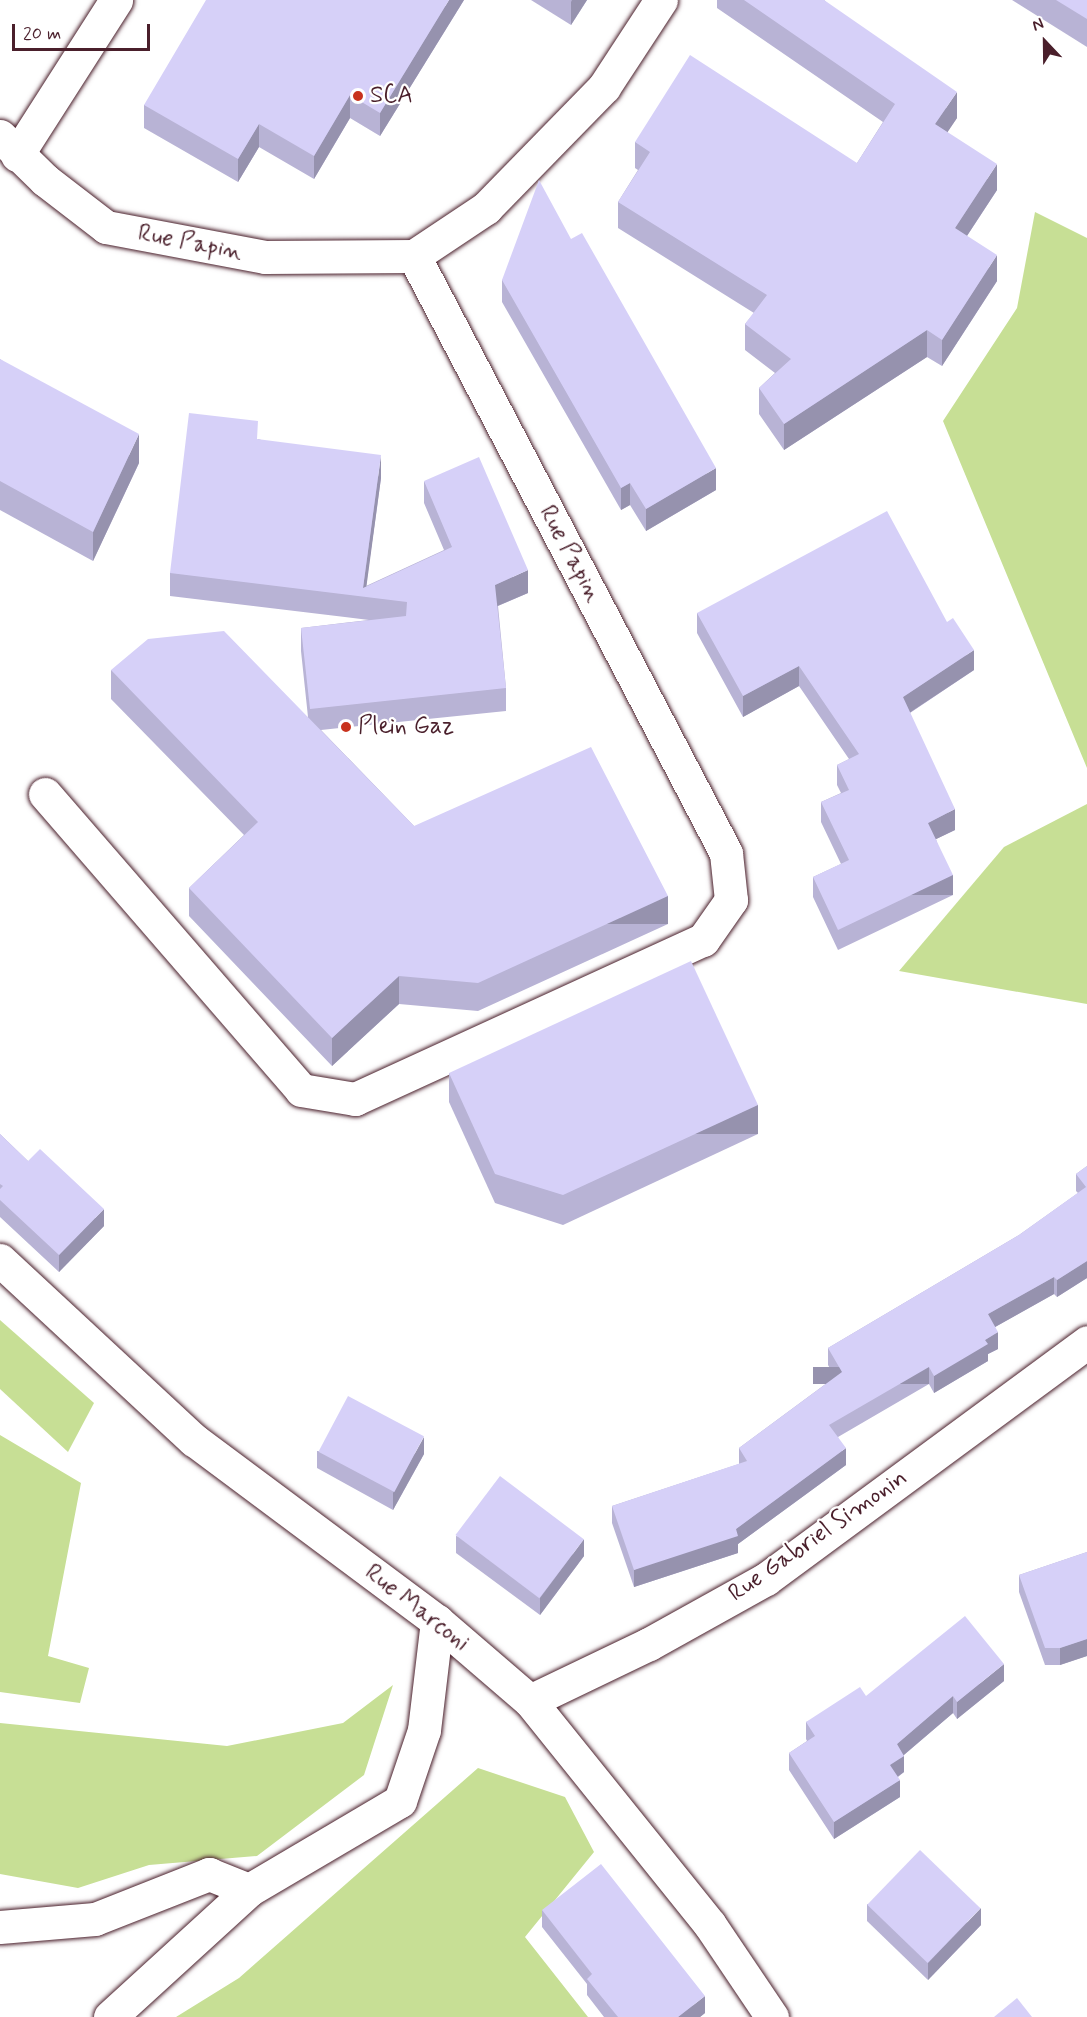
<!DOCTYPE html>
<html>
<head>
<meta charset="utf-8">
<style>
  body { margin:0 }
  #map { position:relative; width:1087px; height:2017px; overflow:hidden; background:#fff; font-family:Mynerve,sans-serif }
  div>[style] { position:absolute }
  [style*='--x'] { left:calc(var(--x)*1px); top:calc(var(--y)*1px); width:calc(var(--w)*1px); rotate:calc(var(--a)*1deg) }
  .green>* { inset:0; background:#c7df95 }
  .roads { filter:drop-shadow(0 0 2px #4a1f2b) drop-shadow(0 0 2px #4a1f2b) }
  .minor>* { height:33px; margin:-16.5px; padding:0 16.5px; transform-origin:16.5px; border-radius:16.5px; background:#fff }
  .wall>* { inset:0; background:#b8b3d5 }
  .shaded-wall>* { inset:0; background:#9692ae; transform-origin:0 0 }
  .building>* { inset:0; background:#d6d0f8; transform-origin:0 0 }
  .dots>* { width:16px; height:16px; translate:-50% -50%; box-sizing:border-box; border:3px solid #fff; border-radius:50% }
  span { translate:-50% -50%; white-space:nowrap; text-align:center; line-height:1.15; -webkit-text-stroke:4.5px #fff; paint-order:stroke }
  .poi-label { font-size:24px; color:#4a1f2b }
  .left { translate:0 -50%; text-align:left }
  .street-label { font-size:24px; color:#4a1f2b }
  .north { position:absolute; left:1015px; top:12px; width:60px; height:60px; -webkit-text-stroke:4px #fff; paint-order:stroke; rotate:338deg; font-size:16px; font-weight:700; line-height:24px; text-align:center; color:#4a1f2b }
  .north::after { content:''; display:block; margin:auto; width:21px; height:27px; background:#4a1f2b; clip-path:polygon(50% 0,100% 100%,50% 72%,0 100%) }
  .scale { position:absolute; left:12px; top:24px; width:138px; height:27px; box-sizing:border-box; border:3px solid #4a1f2b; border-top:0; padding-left:8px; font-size:18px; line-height:21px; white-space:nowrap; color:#4a1f2b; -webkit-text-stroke:4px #fff; paint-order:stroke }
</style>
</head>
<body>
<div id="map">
  <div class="green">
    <i style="clip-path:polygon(1035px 212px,1087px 238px,1087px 768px,943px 421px,1017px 308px)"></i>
    <i style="clip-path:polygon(1087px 804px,1087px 1004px,899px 971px,1004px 847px)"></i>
    <i style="clip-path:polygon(0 1320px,94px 1403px,68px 1452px,0 1389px)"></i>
    <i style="clip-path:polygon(0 1435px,81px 1483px,48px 1656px,89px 1668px,80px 1703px,0 1692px)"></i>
    <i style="clip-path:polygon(393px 1685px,364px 1775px,257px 1856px,149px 1865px,78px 1888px,0 1874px,0 1723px,227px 1746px,343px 1723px)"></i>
    <i style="clip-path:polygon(478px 1768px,565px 1797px,594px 1852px,525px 1937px,588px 2017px,176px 2017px,239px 1978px)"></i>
  </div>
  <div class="roads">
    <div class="minor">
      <i style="--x:0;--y:136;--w:63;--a:44.4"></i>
      <i style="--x:45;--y:180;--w:77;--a:37.6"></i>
      <i style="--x:106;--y:227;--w:162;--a:10.7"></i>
      <i style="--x:265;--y:257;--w:149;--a:-0.4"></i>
      <i style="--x:414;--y:256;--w:87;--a:-33.7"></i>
      <i style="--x:486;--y:208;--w:169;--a:-45.7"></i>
      <i style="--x:604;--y:87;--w:104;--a:-56.8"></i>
      <i style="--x:17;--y:155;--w:184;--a:-57.4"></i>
      <i style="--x:45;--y:794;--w:391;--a:49.1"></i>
      <i style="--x:301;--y:1090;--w:55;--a:9.5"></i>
      <i style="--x:355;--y:1099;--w:383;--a:-24.6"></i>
      <i style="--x:703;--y:940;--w:49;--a:-55"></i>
      <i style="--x:731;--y:900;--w:47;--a:-96.1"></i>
      <i style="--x:726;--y:853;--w:674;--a:-117.59"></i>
      <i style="--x:0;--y:1260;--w:265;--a:42.9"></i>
      <i style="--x:194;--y:1440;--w:303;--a:36.7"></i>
      <i style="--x:437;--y:1621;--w:123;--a:40.7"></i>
      <i style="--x:530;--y:1701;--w:287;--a:51.2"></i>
      <i style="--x:710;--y:1925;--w:111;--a:56"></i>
      <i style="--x:530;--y:1701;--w:132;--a:-25.6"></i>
      <i style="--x:649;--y:1644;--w:134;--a:-29.1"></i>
      <i style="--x:766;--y:1579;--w:399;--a:-36.4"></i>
      <i style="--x:0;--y:1927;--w:95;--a:-4.8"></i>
      <i style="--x:95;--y:1919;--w:123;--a:-21.5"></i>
      <i style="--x:209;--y:1874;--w:43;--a:21.8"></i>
      <i style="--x:110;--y:2017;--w:188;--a:-42.4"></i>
      <i style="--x:249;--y:1890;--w:175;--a:-30.5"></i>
      <i style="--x:400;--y:1801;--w:75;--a:-71.3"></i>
      <i style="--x:424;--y:1730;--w:110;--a:-83.2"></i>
    </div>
  </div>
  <div class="wall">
    <i style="clip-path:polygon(464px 0,380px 136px,350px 118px,314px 179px,259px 147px,238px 182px,144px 128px,144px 105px)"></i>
    <i style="clip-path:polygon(531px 0,587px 0,571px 25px)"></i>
    <i style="clip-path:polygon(717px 0,824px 0,957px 118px,947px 132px,997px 190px,967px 236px,997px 281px,942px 366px,927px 357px,784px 450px,759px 414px,759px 388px,775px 373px,745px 350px,745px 324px,754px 313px,618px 228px,618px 202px,638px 170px,635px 168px,635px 142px,857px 163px,883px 122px,717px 8px)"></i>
    <i style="clip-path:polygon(1012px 0,1087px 0,1087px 47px)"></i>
    <i style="clip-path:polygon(571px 239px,716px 490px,646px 531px,630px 505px,621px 510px,502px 302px,502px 280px)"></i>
    <i style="clip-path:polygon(0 359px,139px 463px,93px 561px,0 510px)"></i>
    <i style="clip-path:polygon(258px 439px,381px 478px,366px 586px,444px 550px,424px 503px,424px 481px,528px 593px,498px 606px,506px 688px,506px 711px,321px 730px,414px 826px,668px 924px,478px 1011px,399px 1004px,332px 1066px,189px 916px,189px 888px,244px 835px,111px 699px,111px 670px,308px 717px,301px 651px,301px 628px,369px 620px,170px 596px,170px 573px)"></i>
    <i style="clip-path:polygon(697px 613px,947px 622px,974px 670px,910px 713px,955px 830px,936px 839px,953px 895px,838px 950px,813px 897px,813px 877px,841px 864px,821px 822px,821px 802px,841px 793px,837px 785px,837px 765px,849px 759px,799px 686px,743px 717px,697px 633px)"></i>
    <i style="clip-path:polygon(449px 1073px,758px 1134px,563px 1225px,495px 1203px,449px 1102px)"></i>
    <i style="clip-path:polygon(0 1134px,28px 1161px,104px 1226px,59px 1272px,0 1217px)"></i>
    <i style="clip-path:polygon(1087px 1166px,1087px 1278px,1057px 1297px,1054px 1294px,995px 1327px,998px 1349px,988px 1354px,988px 1361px,934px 1393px,929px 1384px,838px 1437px,846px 1465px,738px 1544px,738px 1553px,634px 1587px,612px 1523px,612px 1506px,739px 1464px,739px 1448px,835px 1377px,828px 1365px,828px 1348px,1019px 1235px,1078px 1193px,1076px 1191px,1076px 1174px)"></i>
    <i style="clip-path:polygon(317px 1451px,424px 1454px,393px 1510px,317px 1468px)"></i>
    <i style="clip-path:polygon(456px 1536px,584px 1556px,540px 1615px,456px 1553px)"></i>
    <i style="clip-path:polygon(1087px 1552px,1087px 1656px,1060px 1665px,1045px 1665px,1019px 1592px,1019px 1575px)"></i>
    <i style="clip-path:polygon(1004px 1681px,957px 1719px,953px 1713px,904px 1755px,904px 1772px,898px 1777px,900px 1797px,834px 1839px,789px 1770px,789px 1753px,807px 1741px,806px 1739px,806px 1722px,866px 1696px)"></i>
    <i style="clip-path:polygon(867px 1904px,981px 1925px,928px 1980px,867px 1921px)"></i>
    <i style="clip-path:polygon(542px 1910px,705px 2013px,700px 2017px,604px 2017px,587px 1995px,587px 1984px,542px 1927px)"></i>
  </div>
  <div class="shaded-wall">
    <i style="clip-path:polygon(449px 0,464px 0,380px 136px,380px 113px)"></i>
    <i style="clip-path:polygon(572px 0,587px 0,571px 25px,571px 2px)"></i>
    <i style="clip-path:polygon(957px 92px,957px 118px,935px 151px,935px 124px)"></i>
    <i style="clip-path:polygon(350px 95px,350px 118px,314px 179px,314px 156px)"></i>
    <i style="clip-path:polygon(259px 124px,259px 147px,238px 182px,238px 159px)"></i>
    <i style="clip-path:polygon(997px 164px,997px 190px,955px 254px,955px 228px)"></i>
    <i style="clip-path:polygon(997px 255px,997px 281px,942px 366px,942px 340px)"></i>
    <i style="clip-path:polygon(927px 330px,927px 357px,784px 450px,784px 424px)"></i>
    <i style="clip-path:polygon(139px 434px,139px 463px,93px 561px,93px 532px)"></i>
    <i style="clip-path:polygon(381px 455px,381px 478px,365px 597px,363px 588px)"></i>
    <i style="clip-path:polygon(716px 468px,716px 490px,646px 531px,646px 509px)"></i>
    <i style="clip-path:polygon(630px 483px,630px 505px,621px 510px,621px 488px)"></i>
    <i style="clip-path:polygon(528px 570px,528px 593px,495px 607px,495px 585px)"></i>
    <i style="clip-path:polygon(974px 650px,974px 670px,903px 717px,903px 697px)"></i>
    <i style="clip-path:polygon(799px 666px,799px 686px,743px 717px,743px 696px)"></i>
    <i style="clip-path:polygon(955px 809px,955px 830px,928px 843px,928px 823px)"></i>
    <i style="left:953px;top:875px;width:20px;height:127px;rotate:90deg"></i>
    <i style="left:668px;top:896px;width:28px;height:209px;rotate:90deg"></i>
    <i style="clip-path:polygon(399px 976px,399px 1004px,332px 1066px,332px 1038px)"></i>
    <i style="left:758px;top:1105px;width:29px;height:215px;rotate:90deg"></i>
    <i style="clip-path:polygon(104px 1209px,104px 1226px,59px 1272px,59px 1255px)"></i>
    <i style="clip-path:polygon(1087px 1261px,1087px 1278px,1057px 1297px,1057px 1280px)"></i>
    <i style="clip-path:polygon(1054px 1277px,1054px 1294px,988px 1331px,988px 1314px)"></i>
    <i style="clip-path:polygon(998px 1332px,998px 1349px,988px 1354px,988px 1361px,934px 1393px,934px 1376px,985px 1340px)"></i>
    <i style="left:929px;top:1367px;width:17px;height:116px;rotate:90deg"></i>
    <i style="clip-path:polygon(424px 1437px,424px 1454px,393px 1510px,393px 1493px)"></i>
    <i style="clip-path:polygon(846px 1448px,846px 1465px,738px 1544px,738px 1553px,634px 1587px,634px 1570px,736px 1529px)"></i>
    <i style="clip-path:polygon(584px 1539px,584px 1556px,540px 1615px,540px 1598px)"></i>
    <i style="clip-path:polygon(1087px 1639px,1087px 1656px,1060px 1665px,1060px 1648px)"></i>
    <i style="clip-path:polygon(1004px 1664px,1004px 1681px,957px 1719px,957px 1702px)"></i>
    <i style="clip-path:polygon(953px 1696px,953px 1713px,899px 1759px,904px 1756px,904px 1772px,890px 1782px,890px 1765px,897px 1744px)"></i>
    <i style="clip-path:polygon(900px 1780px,900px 1797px,834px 1839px,834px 1822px)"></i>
    <i style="clip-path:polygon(981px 1908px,981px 1925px,928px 1980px,928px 1963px)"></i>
    <i style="clip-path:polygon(705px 1996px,705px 2013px,700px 2017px,678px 2017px)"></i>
  </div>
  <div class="building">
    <i style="clip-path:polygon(206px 0,449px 0,380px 113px,350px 95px,314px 156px,259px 124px,238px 159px,144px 105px)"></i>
    <i style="clip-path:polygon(744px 0,824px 0,957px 92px,935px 124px,997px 164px,955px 228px,997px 255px,942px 340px,927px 330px,784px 424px,759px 388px,791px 359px,745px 324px,767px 295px,618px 202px,650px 152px,635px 142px,690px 55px,857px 163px,895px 104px)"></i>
    <i style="clip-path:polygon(1056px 0,1087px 0,1087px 19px)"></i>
    <i style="clip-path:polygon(539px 180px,571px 239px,582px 233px,716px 468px,646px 509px,630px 483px,621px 488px,502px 280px)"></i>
    <i style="clip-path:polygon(0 359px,139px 434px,93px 532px,0 481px)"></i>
    <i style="clip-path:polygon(189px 413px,258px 421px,257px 439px,381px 455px,363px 588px,452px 547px,424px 481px,479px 457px,528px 570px,495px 585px,506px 688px,310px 709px,301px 628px,406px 616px,407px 602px,170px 573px)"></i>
    <i style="clip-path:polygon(887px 511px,947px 622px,953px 618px,974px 650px,903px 697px,955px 809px,928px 823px,953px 875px,838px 930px,813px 877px,849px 860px,821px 802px,849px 790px,837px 765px,859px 754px,799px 666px,743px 696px,697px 613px)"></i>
    <i style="clip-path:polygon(224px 631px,414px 826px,591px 747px,668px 896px,478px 983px,399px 976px,332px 1038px,189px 888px,258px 822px,111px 670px,148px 639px)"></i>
    <i style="clip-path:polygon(691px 961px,758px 1105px,563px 1195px,495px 1174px,449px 1073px)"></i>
    <i style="clip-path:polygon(0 1134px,28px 1161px,40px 1149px,104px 1209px,59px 1255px,0 1200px,0 1189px,3px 1186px,0 1184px)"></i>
    <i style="clip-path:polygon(1087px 1166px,1087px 1261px,1057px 1280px,1054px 1277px,988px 1314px,998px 1332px,985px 1340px,988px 1344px,934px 1376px,929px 1367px,829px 1425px,846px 1448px,736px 1529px,738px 1536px,634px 1570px,612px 1506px,747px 1461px,739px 1448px,842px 1372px,828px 1348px,1019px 1235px,1086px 1187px,1076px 1174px)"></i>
    <i style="left:348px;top:1396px;width:86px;height:63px;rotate:28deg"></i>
    <i style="left:500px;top:1476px;width:105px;height:74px;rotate:37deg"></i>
    <i style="clip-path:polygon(1087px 1552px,1087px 1639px,1060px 1648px,1045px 1648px,1019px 1575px)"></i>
    <i style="clip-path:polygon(965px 1616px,1004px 1664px,957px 1702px,953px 1696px,897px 1744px,904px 1756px,890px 1765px,900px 1780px,834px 1822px,789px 1753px,815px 1736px,806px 1722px,860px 1687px,866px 1696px)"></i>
    <i style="left:920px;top:1850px;width:84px;height:76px;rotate:44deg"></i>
    <i style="clip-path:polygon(601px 1864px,705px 1996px,678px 2017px,618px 2017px,587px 1979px,592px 1974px,542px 1910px)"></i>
    <i style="clip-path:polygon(1017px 1998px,1032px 2017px,994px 2017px)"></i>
  </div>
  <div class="dots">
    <i style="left:358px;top:96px;background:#c8321e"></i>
    <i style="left:346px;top:727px;background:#c8321e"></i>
  </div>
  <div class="poi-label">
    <span class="left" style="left:370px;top:96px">SCA</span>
    <span class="left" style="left:358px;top:727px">Plein Gaz</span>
  </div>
  <div class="street-label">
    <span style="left:190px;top:243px;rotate:11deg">Rue Papin</span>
    <span style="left:570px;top:554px;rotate:62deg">Rue Papin</span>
    <span style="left:818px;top:1536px;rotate:-35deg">Rue Gabriel Simonin</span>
    <span style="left:417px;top:1608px;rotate:38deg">Rue Marconi</span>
  </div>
  <div class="north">N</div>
  <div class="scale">20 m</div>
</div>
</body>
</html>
